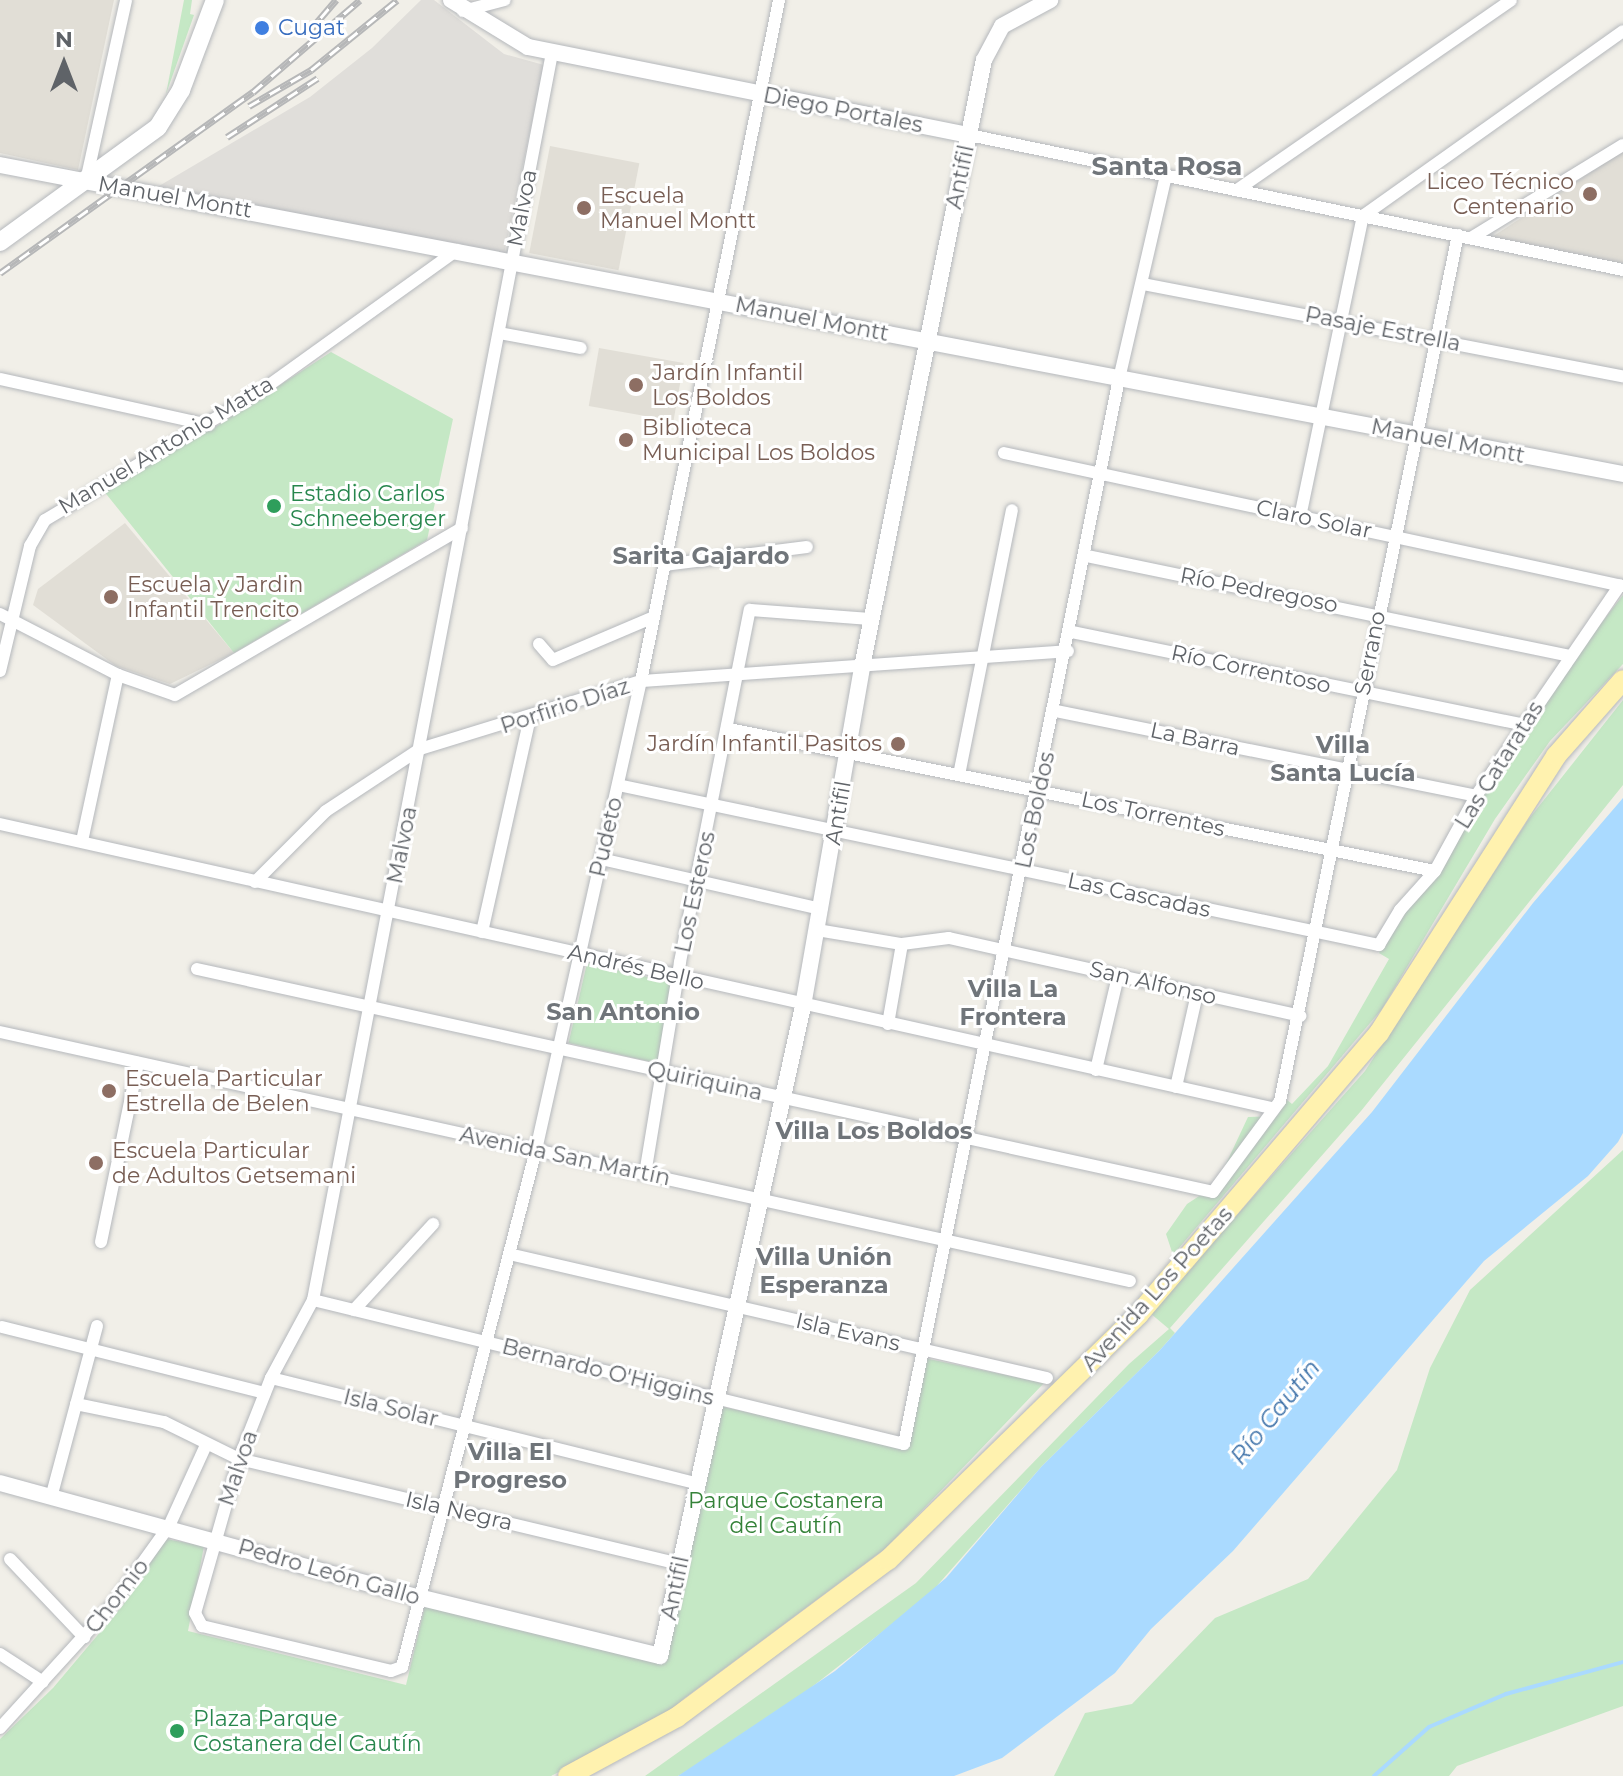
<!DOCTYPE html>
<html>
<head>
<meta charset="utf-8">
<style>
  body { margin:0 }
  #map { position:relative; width:1623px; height:1776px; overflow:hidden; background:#f1efe8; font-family:Montserrat,sans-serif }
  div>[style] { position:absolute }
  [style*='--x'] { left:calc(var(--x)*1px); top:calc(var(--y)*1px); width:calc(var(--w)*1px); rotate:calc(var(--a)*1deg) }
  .industrial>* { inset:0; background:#e0deda }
  .education>* { inset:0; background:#e1ded6; transform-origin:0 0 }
  .green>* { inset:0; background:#c5e8c5; transform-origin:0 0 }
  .water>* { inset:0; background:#aadaff }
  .stream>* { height:4px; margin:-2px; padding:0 2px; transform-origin:2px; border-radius:2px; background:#aadaff }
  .roads { filter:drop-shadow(0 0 2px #b5b8bc) drop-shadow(0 0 2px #b5b8bc) }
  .minor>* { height:12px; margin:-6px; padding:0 6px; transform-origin:6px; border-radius:6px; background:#fff }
  .tertiary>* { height:16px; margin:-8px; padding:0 8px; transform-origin:8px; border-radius:8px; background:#fff }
  .secondary>* { height:18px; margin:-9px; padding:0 9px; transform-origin:9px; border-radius:9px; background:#fff }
  .primary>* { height:20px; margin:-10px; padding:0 10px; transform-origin:10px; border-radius:10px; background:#fff2af }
  .rail>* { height:7px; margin-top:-3.5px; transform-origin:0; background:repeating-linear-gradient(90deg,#fff 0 12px,#b6b7b8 0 24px); box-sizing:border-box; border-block:2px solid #b6b7b8 }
  .dots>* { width:22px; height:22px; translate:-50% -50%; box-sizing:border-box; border:4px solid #fff; border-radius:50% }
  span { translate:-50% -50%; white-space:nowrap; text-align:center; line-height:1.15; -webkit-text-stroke:6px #fff; paint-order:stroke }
  .shop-label { font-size:22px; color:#366cbe }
  .left { translate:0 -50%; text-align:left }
  .street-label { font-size:22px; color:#5f6368 }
  .education-label { font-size:22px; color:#785e54 }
  .right { translate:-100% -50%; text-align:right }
  .leisure-label { font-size:22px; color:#27864d }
  .park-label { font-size:22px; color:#348238 }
  .neighbourhood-label { font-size:24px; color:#70757a; font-weight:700 }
  .water-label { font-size:24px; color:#4174aa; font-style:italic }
  .quarter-label { font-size:26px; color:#70757a; font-weight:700 }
  .north { position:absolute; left:24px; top:24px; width:80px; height:80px; -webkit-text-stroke:6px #fff; paint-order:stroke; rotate:0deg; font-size:22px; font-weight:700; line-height:32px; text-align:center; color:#5f6368 }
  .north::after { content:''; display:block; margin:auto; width:28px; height:36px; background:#5f6368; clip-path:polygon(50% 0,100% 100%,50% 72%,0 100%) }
</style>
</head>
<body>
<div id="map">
  <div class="industrial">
    <i style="clip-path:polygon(421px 0,434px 0,504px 54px,544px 65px,504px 254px,159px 186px,310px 97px,372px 48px)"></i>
  </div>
  <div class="education">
    <i style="clip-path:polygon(0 0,114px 0,78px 170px,0 153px)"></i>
    <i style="left:550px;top:146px;width:91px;height:109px;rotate:11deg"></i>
    <i style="clip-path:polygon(1623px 151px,1623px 264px,1492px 237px)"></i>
    <i style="left:599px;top:348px;width:86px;height:59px;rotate:10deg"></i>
    <i style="clip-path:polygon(125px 523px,234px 653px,170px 684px,116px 666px,33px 605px,38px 589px)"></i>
  </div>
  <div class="green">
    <i style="clip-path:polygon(184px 0,192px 0,190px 14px,194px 15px,166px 94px)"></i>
    <i style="clip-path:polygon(331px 352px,453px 419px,427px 540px,234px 653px,103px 490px,217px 426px)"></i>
    <i style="clip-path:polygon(1623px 595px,1623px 664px,1550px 741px,1495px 819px,1382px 1009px,1173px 1255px,1166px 1234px,1187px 1204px,1216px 1185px,1248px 1117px,1277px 1116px,1287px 1100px,1292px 1104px,1328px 1066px,1389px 959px,1379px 953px,1575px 657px)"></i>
    <i style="clip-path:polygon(1623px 700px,1623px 785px,1361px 1111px,1170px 1328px,1175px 1333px,1160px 1350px,1042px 1466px,928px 1596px,780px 1712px,699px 1764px,678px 1776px,645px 1776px,916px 1583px,1129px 1364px,1169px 1329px,1150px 1313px,1365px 1071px,1528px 820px)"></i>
    <i style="left:587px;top:963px;width:92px;height:82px;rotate:13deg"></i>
    <i style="clip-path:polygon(1623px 1150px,1623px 1706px,1457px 1766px,1449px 1776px,1054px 1776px,1085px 1713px,1132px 1704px,1215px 1618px,1308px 1579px,1397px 1470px,1430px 1368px,1470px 1290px)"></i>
    <i style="clip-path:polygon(924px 1358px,1044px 1383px,886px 1548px,682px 1700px,674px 1713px,551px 1776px,0 1776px,0 1739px,53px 1688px,123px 1605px,166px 1539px,204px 1546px,188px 1631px,406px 1685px,425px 1606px,661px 1663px,719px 1406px,907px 1448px)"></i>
  </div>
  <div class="water">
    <i style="clip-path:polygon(1623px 798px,1623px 1133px,1618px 1142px,1588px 1176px,1484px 1261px,1233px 1551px,1151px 1629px,1115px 1673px,1002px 1758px,954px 1776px,678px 1776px,835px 1671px,946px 1578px,1042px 1466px,1160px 1350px,1372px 1112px,1533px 903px)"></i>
  </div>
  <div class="stream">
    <i style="--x:1374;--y:1776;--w:74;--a:-41.7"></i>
    <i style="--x:1429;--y:1727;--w:84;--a:-23.2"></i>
    <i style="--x:1506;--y:1694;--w:121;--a:-15.3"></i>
  </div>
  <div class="roads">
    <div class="minor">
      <i style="--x:463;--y:11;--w:43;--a:-14.7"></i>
      <i style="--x:552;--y:53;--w:1270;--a:100.85"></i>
      <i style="--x:313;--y:1300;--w:89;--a:118.3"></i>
      <i style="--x:271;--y:1378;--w:87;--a:111.6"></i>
      <i style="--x:239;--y:1459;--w:160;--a:105.9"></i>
      <i style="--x:195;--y:1613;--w:15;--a:62"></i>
      <i style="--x:202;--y:1626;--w:194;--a:13.4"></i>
      <i style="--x:391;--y:1671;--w:12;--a:-20"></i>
      <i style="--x:402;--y:1667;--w:534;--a:-75.47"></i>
      <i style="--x:536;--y:1150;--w:481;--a:-77.4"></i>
      <i style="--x:641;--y:681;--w:695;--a:-78.54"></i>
      <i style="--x:969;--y:135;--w:668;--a:11.66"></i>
      <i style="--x:86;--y:181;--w:185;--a:-77.5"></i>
      <i style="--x:1237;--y:190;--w:333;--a:-34.7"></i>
      <i style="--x:1471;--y:238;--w:178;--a:-31.5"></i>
      <i style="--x:1143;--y:284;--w:489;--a:10.9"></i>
      <i style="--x:499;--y:333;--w:83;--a:10.4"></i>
      <i style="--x:0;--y:379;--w:214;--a:12.4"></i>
      <i style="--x:1004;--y:453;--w:633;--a:12.13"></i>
      <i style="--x:1300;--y:517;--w:308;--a:-78.2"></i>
      <i style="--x:1363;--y:216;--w:319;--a:-35.4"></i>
      <i style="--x:1087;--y:556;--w:494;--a:11.7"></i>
      <i style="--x:664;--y:565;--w:144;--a:-7.2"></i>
      <i style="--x:0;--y:614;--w:133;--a:27.3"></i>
      <i style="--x:118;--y:675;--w:60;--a:19.3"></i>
      <i style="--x:175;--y:695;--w:332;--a:-30.2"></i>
      <i style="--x:1072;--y:632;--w:461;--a:11.6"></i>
      <i style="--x:539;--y:644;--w:21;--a:49"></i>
      <i style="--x:553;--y:660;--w:110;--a:-23.1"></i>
      <i style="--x:0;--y:671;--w:129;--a:-76.5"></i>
      <i style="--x:30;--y:546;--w:30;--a:-60"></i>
      <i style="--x:45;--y:520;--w:248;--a:-30.8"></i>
      <i style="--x:258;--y:393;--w:245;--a:-35.7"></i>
      <i style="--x:1056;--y:711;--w:429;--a:11.4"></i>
      <i style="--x:729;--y:729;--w:720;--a:11.37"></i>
      <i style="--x:959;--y:775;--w:270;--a:-78.7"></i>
      <i style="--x:618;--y:785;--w:778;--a:11.87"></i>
      <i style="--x:1379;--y:945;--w:41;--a:-59"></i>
      <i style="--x:1400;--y:910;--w:52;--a:-48.1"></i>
      <i style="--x:1435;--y:871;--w:85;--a:-61.3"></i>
      <i style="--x:1476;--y:796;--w:255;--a:-55.7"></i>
      <i style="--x:0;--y:824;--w:1303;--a:12.59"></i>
      <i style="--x:82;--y:841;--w:170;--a:-77.8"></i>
      <i style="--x:601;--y:859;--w:226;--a:12.8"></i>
      <i style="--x:255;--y:882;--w:100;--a:-45"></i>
      <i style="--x:326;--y:811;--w:113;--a:-33.4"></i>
      <i style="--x:420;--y:749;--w:231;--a:-17.1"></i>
      <i style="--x:641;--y:681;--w:428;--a:-4"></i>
      <i style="--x:817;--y:930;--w:86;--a:9.4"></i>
      <i style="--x:902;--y:944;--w:47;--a:-7.3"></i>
      <i style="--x:949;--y:938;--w:360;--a:12.5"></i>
      <i style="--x:482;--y:932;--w:219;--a:-77.4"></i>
      <i style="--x:197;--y:969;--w:1040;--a:12.38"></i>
      <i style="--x:1213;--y:1192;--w:113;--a:-53.6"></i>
      <i style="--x:1280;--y:1101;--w:884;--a:-78.39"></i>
      <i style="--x:888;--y:1024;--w:81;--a:-80.1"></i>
      <i style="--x:0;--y:1032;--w:1157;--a:12.43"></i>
      <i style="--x:1096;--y:1070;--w:97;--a:-76.8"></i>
      <i style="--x:1176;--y:1087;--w:95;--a:-77.3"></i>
      <i style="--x:645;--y:1174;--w:215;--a:-80.6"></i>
      <i style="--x:680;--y:962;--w:359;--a:-78.8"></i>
      <i style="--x:750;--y:610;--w:121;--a:4.3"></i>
      <i style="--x:101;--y:1242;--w:183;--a:-78.3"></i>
      <i style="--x:509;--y:1254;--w:552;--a:12.98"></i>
      <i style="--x:313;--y:1300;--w:608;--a:13.69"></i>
      <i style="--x:904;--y:1444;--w:1086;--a:-78.59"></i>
      <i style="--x:1119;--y:379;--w:208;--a:-77"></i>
      <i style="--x:354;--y:1310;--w:117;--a:-47.4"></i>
      <i style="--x:2;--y:1327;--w:271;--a:14.1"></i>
      <i style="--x:271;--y:1378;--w:440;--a:13.9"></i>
      <i style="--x:76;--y:1404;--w:90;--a:11.6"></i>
      <i style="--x:164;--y:1422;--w:84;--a:26.3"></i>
      <i style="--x:239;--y:1459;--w:453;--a:13.4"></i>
      <i style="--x:52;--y:1494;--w:174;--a:-75"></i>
      <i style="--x:10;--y:1559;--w:108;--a:46.5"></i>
      <i style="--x:0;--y:1654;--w:51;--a:33.1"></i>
      <i style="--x:0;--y:1728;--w:168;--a:-47.7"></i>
      <i style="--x:113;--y:1604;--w:96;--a:-54.3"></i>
      <i style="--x:169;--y:1526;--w:89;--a:-65.4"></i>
    </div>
    <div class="tertiary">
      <i style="--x:451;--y:0;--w:90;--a:31.4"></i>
      <i style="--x:528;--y:47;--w:450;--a:11.3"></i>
      <i style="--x:0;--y:165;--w:1652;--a:10.78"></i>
      <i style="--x:0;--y:1483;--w:433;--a:15.3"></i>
      <i style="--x:418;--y:1597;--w:249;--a:13.7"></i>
      <i style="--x:660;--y:1656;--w:666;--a:-77.59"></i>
      <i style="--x:803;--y:1006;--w:344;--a:-80.1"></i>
      <i style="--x:862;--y:667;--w:619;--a:-78.64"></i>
      <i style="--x:984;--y:60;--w:38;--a:-62"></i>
      <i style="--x:1002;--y:26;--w:55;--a:-28.4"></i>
    </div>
    <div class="secondary">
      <i style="--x:0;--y:242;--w:195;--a:-36"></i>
      <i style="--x:158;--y:127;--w:44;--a:-58.1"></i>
      <i style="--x:181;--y:90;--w:96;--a:-69.3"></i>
    </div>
    <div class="primary">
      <i style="--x:568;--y:1776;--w:124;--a:-28.4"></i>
      <i style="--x:677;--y:1717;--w:263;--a:-36.7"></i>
      <i style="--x:888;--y:1560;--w:351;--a:-44.4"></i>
      <i style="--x:1139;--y:1314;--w:370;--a:-49.5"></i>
      <i style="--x:1379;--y:1033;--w:329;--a:-57.4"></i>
      <i style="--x:1556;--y:756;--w:101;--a:-48.6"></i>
    </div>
  </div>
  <div class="rail">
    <i style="--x:305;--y:36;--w:48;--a:-49.3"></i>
    <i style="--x:249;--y:106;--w:72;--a:-30.1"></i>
    <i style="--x:311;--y:70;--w:111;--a:-39.1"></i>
    <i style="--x:227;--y:137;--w:108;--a:-33"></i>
    <i style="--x:0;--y:273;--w:311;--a:-35.6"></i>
    <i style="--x:253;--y:92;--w:141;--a:-40.7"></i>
  </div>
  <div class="dots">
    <i style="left:262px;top:28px;background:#3f7fe0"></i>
    <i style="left:1590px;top:194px;background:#8d6e63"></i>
    <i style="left:584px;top:208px;background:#8d6e63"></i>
    <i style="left:636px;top:385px;background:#8d6e63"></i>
    <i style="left:626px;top:440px;background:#8d6e63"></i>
    <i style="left:274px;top:506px;background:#2e9e5b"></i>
    <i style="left:111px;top:597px;background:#8d6e63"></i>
    <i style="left:898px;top:744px;background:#8d6e63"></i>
    <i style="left:109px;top:1091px;background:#8d6e63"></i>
    <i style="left:96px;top:1163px;background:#8d6e63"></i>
    <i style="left:177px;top:1731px;background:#2e9e5b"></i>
  </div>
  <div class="shop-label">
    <span class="left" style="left:278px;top:28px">Cugat</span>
  </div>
  <div class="street-label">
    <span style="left:843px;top:110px;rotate:11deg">Diego Portales</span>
    <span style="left:960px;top:177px;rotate:-78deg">Antifil</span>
    <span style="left:175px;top:197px;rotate:10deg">Manuel Montt</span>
    <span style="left:522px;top:208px;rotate:-79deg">Malvoa</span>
    <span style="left:812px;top:319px;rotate:11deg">Manuel Montt</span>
    <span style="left:1383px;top:329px;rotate:11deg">Pasaje Estrella</span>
    <span style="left:1448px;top:441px;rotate:11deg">Manuel Montt</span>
    <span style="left:166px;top:445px;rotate:-31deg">Manuel Antonio Matta</span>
    <span style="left:1314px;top:519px;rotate:12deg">Claro Solar</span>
    <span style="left:1259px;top:590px;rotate:11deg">Río Pedregoso</span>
    <span style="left:1370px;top:653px;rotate:-79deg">Serrano</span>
    <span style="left:1251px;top:669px;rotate:12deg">Río Correntoso</span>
    <span style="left:565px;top:706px;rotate:-18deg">Porfirio Díaz</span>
    <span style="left:1195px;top:739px;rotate:12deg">La Barra</span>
    <span style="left:1499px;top:765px;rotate:-58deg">Las Cataratas</span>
    <span style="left:1035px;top:810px;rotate:-78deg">Los Boldos</span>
    <span style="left:838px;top:813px;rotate:-80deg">Antifil</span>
    <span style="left:1153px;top:814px;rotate:12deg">Los Torrentes</span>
    <span style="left:606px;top:837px;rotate:-77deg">Pudeto</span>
    <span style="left:402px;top:845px;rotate:-79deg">Malvoa</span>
    <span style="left:695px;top:892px;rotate:-78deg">Los Esteros</span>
    <span style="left:1139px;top:895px;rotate:12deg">Las Cascadas</span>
    <span style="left:636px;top:967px;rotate:13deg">Andrés Bello</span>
    <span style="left:1153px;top:983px;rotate:13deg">San Alfonso</span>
    <span style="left:705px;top:1081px;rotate:12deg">Quiriquina</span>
    <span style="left:565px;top:1156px;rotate:12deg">Avenida San Martín</span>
    <span style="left:1157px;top:1289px;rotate:-48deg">Avenida Los Poetas</span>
    <span style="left:848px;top:1332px;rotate:13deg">Isla Evans</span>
    <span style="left:608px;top:1372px;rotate:14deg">Bernardo O'Higgins</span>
    <span style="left:391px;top:1408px;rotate:14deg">Isla Solar</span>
    <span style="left:238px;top:1468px;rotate:-71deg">Malvoa</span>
    <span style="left:459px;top:1511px;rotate:13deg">Isla Negra</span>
    <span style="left:329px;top:1572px;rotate:16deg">Pedro León Gallo</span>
    <span style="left:675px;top:1588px;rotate:-78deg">Antifil</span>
    <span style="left:117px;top:1596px;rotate:-52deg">Chomio</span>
  </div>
  <div class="education-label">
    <span class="right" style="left:1574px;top:194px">Liceo Técnico<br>Centenario</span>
    <span class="left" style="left:600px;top:208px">Escuela<br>Manuel Montt</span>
    <span class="left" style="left:652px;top:385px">Jardín Infantil<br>Los Boldos</span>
    <span class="left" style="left:642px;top:440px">Biblioteca<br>Municipal Los Boldos</span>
    <span class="left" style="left:127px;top:597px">Escuela y Jardin<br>Infantil Trencito</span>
    <span class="right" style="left:882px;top:744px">Jardín Infantil Pasitos</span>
    <span class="left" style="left:125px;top:1091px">Escuela Particular<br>Estrella de Belen</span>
    <span class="left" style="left:112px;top:1163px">Escuela Particular<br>de Adultos Getsemani</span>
  </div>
  <div class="leisure-label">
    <span class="left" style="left:290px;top:506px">Estadio Carlos<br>Schneeberger</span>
    <span class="left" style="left:193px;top:1731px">Plaza Parque<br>Costanera del Cautín</span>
  </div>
  <div class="park-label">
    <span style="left:786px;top:1513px">Parque Costanera<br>del Cautín</span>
  </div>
  <div class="neighbourhood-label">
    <span style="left:701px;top:556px">Sarita Gajardo</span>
    <span style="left:1343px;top:759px">Villa<br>Santa Lucía</span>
    <span style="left:1013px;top:1003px">Villa La<br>Frontera</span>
    <span style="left:623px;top:1012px">San Antonio</span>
    <span style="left:874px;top:1131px">Villa Los Boldos</span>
    <span style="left:824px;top:1271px">Villa Unión<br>Esperanza</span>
    <span style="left:510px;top:1466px">Villa El<br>Progreso</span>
  </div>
  <div class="water-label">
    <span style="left:1275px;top:1412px;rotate:-51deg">Río Cautín</span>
  </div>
  <div class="quarter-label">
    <span style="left:1167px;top:167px">Santa Rosa</span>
  </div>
  <div class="north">N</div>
</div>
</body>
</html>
